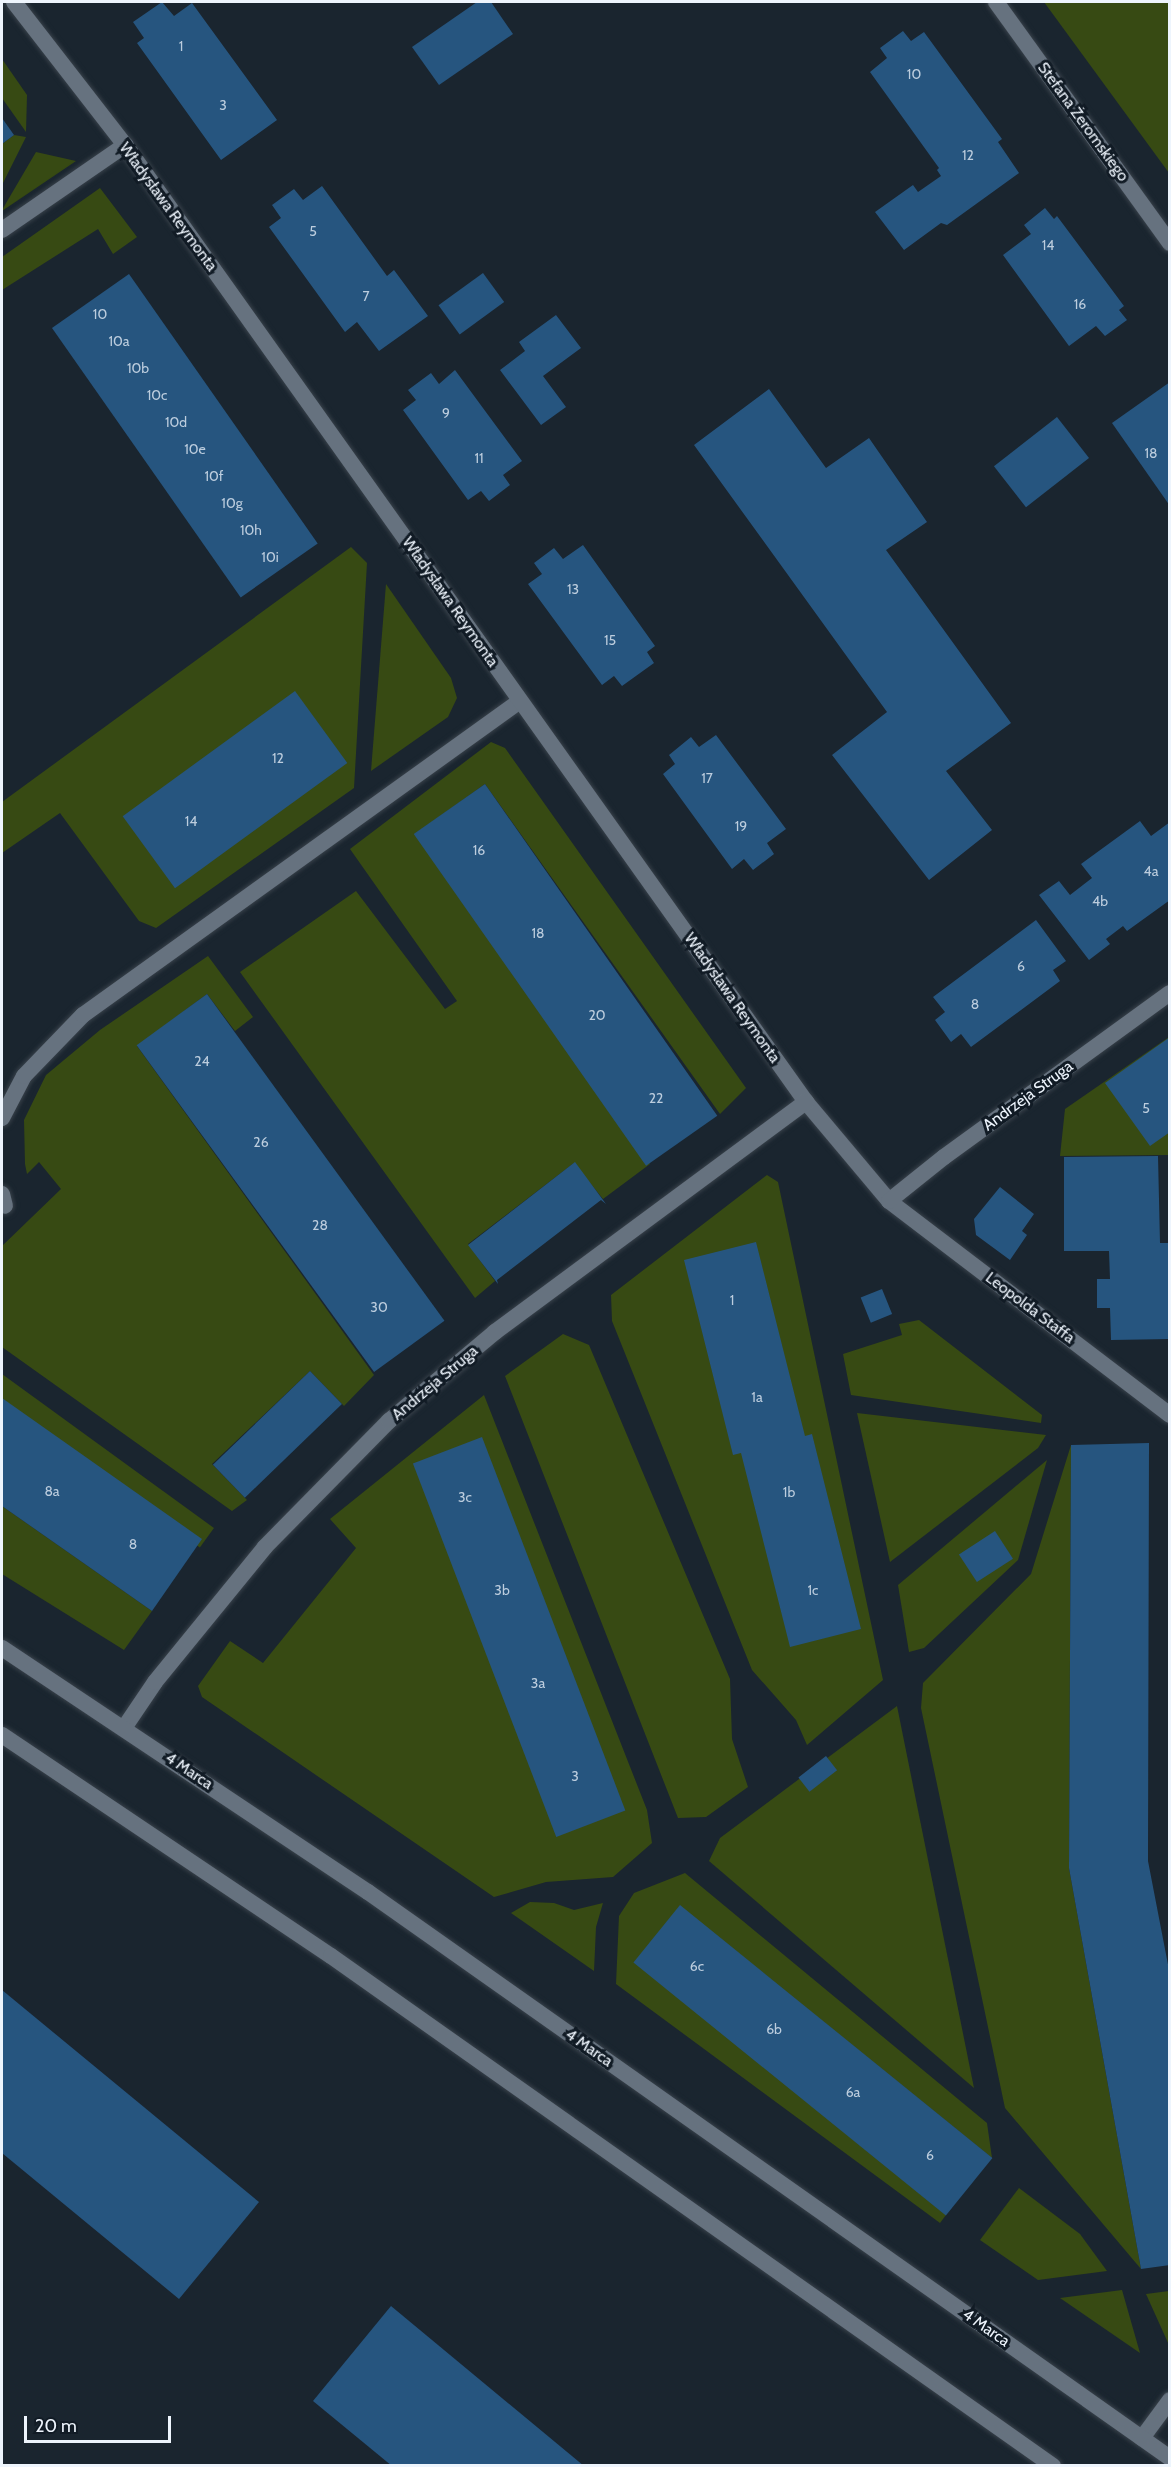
<!DOCTYPE html>
<html>
<head>
<meta charset="utf-8">
<style>
  body { margin:0 }
  #map { position:relative; width:1171px; height:2467px; overflow:hidden; background:#1a252f; font-family:Cabin,sans-serif }
  div>[style] { position:absolute }
  [style*='--x'] { left:calc(var(--x)*1px); top:calc(var(--y)*1px); width:calc(var(--w)*1px); rotate:calc(var(--a)*1deg) }
  .green>* { inset:0; background:#374a13; transform-origin:0 0 }
  .building>* { inset:0; background:#26557f; transform-origin:0 0 }
  .roads { filter:drop-shadow(0 0 2px #38414a) drop-shadow(0 0 2px #38414a) }
  .service>* { height:16px; margin:-8px; padding:0 8px; transform-origin:8px; border-radius:8px; background:#66727f }
  .minor>* { height:16px; margin:-8px; padding:0 8px; transform-origin:8px; border-radius:8px; background:#66727f }
  .secondary>* { height:16px; margin:-8px; padding:0 8px; transform-origin:8px; border-radius:8px; background:#66727f }
  span { translate:-50% -50%; white-space:nowrap; text-align:center; line-height:1.15; -webkit-text-stroke:6px #111b25; paint-order:stroke }
  .number-label { font-size:14px; color:#bccdde }
  .number-label span { -webkit-text-stroke-width:0 }
  .street-label { font-size:16px; color:#eef5fd }
  .frame { position:absolute; inset:0; border:3px solid #eef5fd; pointer-events:none }
  .scale { position:absolute; left:24px; top:2416px; width:147px; height:27px; box-sizing:border-box; border:3px solid #eef5fd; border-top:0; padding-left:8px; font-size:18px; line-height:21px; white-space:nowrap; color:#eef5fd; -webkit-text-stroke:4px #111b25; paint-order:stroke }
</style>
</head>
<body>
<div id="map">
  <div class="green">
    <i style="clip-path:polygon(1044px 2px,1169px 2px,1169px 173px)"></i>
    <i style="clip-path:polygon(2px 59px,27px 95px,26px 132px,2px 98px)"></i>
    <i style="clip-path:polygon(14px 135px,26px 137px,2px 185px,2px 144px)"></i>
    <i style="clip-path:polygon(36px 152px,76px 161px,2px 211px,2px 210px)"></i>
    <i style="clip-path:polygon(100px 188px,137px 237px,113px 254px,98px 229px,2px 290px,2px 257px)"></i>
    <i style="clip-path:polygon(351px 547px,367px 563px,354px 788px,156px 928px,139px 921px,60px 813px,2px 853px,2px 802px)"></i>
    <i style="clip-path:polygon(386px 584px,451px 678px,457px 698px,448px 717px,371px 771px)"></i>
    <i style="clip-path:polygon(491px 742px,505px 748px,746px 1088px,720px 1114px,485px 784px,415px 834px,650px 1164px,603px 1199px,574px 1163px,468px 1244px,495px 1281px,475px 1298px,240px 972px,356px 891px,445px 1009px,457px 1001px,350px 849px)"></i>
    <i style="clip-path:polygon(208px 956px,253px 1017px,235px 1031px,207px 994px,137px 1046px,374px 1375px,344px 1406px,310px 1371px,212px 1464px,247px 1500px,232px 1511px,2px 1347px,2px 1246px,61px 1189px,39px 1162px,27px 1174px,25px 1164px,24px 1120px,46px 1075px,100px 1030px)"></i>
    <i style="clip-path:polygon(1169px 1037px,1169px 1155px,1060px 1156px,1065px 1109px)"></i>
    <i style="clip-path:polygon(767px 1175px,778px 1182px,883px 1680px,807px 1745px,796px 1720px,752px 1670px,612px 1321px,611px 1295px)"></i>
    <i style="clip-path:polygon(919px 1320px,1042px 1415px,1041px 1423px,851px 1395px,843px 1354px,902px 1335px,899px 1324px)"></i>
    <i style="clip-path:polygon(563px 1334px,589px 1345px,730px 1679px,732px 1739px,748px 1787px,706px 1817px,678px 1818px,505px 1376px)"></i>
    <i style="left:2px;top:1374px;width:262px;height:24px;rotate:36deg"></i>
    <i style="clip-path:polygon(484px 1395px,647px 1810px,652px 1843px,613px 1877px,546px 1882px,494px 1897px,202px 1697px,198px 1686px,230px 1641px,263px 1663px,356px 1548px,330px 1519px)"></i>
    <i style="clip-path:polygon(857px 1413px,1046px 1435px,1038px 1448px,890px 1562px)"></i>
    <i style="clip-path:polygon(1071px 1445px,1069px 1868px,1141px 2269px,1005px 2108px,921px 1708px,923px 1683px,1031px 1574px)"></i>
    <i style="clip-path:polygon(1047px 1460px,1018px 1560px,924px 1648px,909px 1652px,898px 1585px)"></i>
    <i style="clip-path:polygon(2px 1506px,152px 1611px,124px 1650px,2px 1574px)"></i>
    <i style="clip-path:polygon(897px 1706px,974px 2088px,709px 1861px,720px 1838px)"></i>
    <i style="clip-path:polygon(685px 1873px,987px 2123px,992px 2158px,680px 1906px,636px 1963px,946px 2215px,940px 2223px,616px 1984px,619px 1916px,634px 1893px)"></i>
    <i style="clip-path:polygon(530px 1902px,554px 1903px,574px 1910px,603px 1903px,596px 1927px,594px 1971px,511px 1913px)"></i>
    <i style="clip-path:polygon(1019px 2188px,1080px 2234px,1107px 2271px,1038px 2280px,980px 2240px)"></i>
    <i style="clip-path:polygon(1122px 2290px,1140px 2353px,1060px 2298px)"></i>
    <i style="clip-path:polygon(1169px 2291px,1170px 2291px,1169px 2345px,1146px 2294px)"></i>
  </div>
  <div class="building">
    <i style="clip-path:polygon(162px 2px,174px 16px,192px 3px,277px 120px,221px 160px,137px 43px,144px 38px,133px 22px)"></i>
    <i style="clip-path:polygon(477px 2px,491px 2px,513px 34px,439px 85px,412px 47px)"></i>
    <i style="clip-path:polygon(903px 31px,911px 41px,924px 32px,1002px 139px,998px 142px,1019px 173px,947px 225px,941px 223px,904px 250px,875px 212px,913px 185px,918px 192px,941px 176px,937px 170px,939px 168px,870px 72px,887px 58px,880px 48px)"></i>
    <i style="clip-path:polygon(2px 118px,14px 135px,2px 144px)"></i>
    <i style="clip-path:polygon(322px 186px,387px 276px,394px 270px,428px 316px,379px 351px,357px 322px,345px 332px,269px 227px,281px 218px,272px 205px,294px 189px,303px 200px)"></i>
    <i style="clip-path:polygon(1045px 208px,1054px 219px,1057px 216px,1124px 306px,1119px 310px,1127px 320px,1105px 336px,1096px 326px,1069px 346px,1003px 255px,1031px 234px,1024px 225px)"></i>
    <i style="left:483px;top:273px;width:36px;height:55px;rotate:54deg"></i>
    <i style="left:129px;top:274px;width:329px;height:94px;rotate:55deg"></i>
    <i style="clip-path:polygon(556px 315px,581px 348px,543px 376px,566px 407px,541px 425px,500px 370px,525px 351px,519px 342px)"></i>
    <i style="clip-path:polygon(455px 370px,522px 461px,503px 475px,510px 485px,489px 501px,481px 491px,468px 500px,403px 410px,416px 400px,408px 390px,431px 373px,439px 384px)"></i>
    <i style="clip-path:polygon(1170px 382px,1170px 506px,1112px 423px)"></i>
    <i style="clip-path:polygon(769px 389px,826px 468px,869px 438px,927px 522px,886px 550px,1011px 723px,946px 771px,992px 830px,929px 880px,832px 755px,887px 712px,694px 445px)"></i>
    <i style="left:1057px;top:417px;width:52px;height:80px;rotate:52deg"></i>
    <i style="clip-path:polygon(583px 545px,655px 646px,647px 652px,654px 663px,622px 686px,614px 676px,602px 685px,528px 584px,542px 574px,534px 563px,554px 548px,563px 559px)"></i>
    <i style="left:295px;top:691px;width:89px;height:213px;rotate:54deg"></i>
    <i style="clip-path:polygon(716px 735px,786px 829px,767px 843px,774px 854px,753px 870px,744px 859px,732px 869px,663px 774px,675px 764px,669px 755px,691px 737px,699px 747px)"></i>
    <i style="left:485px;top:784px;width:405px;height:87px;rotate:55deg"></i>
    <i style="clip-path:polygon(1140px 821px,1151px 836px,1170px 822px,1170px 900px,1127px 931px,1123px 926px,1106px 939px,1110px 944px,1089px 960px,1039px 895px,1059px 881px,1070px 895px,1092px 878px,1081px 864px)"></i>
    <i style="clip-path:polygon(1036px 920px,1066px 961px,1053px 970px,1060px 981px,971px 1047px,961px 1034px,951px 1042px,935px 1020px,945px 1012px,933px 997px)"></i>
    <i style="left:207px;top:994px;width:404px;height:87px;rotate:54deg"></i>
    <i style="clip-path:polygon(1170px 1037px,1170px 1132px,1150px 1146px,1105px 1083px)"></i>
    <i style="clip-path:polygon(1158px 1156px,1160px 1243px,1170px 1243px,1170px 1339px,1111px 1340px,1110px 1308px,1097px 1308px,1097px 1279px,1110px 1279px,1109px 1251px,1064px 1251px,1064px 1157px)"></i>
    <i style="clip-path:polygon(575px 1162px,606px 1204px,601px 1200px,497px 1280px,498px 1284px,468px 1245px)"></i>
    <i style="clip-path:polygon(1000px 1187px,1034px 1214px,1022px 1231px,1027px 1235px,1010px 1260px,976px 1235px,974px 1219px)"></i>
    <i style="clip-path:polygon(756px 1242px,805px 1436px,812px 1434px,861px 1629px,790px 1647px,741px 1453px,733px 1455px,684px 1260px)"></i>
    <i style="left:882px;top:1289px;width:27px;height:23px;rotate:68deg"></i>
    <i style="left:310px;top:1371px;width:46px;height:135px;rotate:46deg"></i>
    <i style="clip-path:polygon(2px 1398px,202px 1539px,152px 1611px,2px 1506px)"></i>
    <i style="left:482px;top:1437px;width:400px;height:74px;rotate:69deg"></i>
    <i style="clip-path:polygon(1149px 1443px,1148px 1861px,1170px 1975px,1170px 2265px,1141px 2269px,1069px 1868px,1071px 1445px)"></i>
    <i style="left:995px;top:1531px;width:33px;height:43px;rotate:57deg"></i>
    <i style="left:826px;top:1756px;width:18px;height:35px;rotate:52deg"></i>
    <i style="left:680px;top:1905px;width:402px;height:74px;rotate:39deg"></i>
    <i style="clip-path:polygon(2px 1990px,259px 2202px,179px 2299px,2px 2153px)"></i>
    <i style="clip-path:polygon(391px 2306px,584px 2466px,392px 2466px,313px 2401px)"></i>
  </div>
  <div class="roads">
    <div class="service">
      <i style="--x:2;--y:230;--w:150;--a:-34.6"></i>
      <i style="--x:2;--y:1118;--w:47;--a:-62.4"></i>
      <i style="--x:24;--y:1076;--w:85;--a:-46"></i>
      <i style="--x:83;--y:1015;--w:538;--a:-35.7"></i>
      <i style="--x:2;--y:1194;--w:12;--a:76"></i>
      <i style="--x:1142;--y:2438;--w:47;--a:-53.6"></i>
    </div>
    <div class="minor">
      <i style="--x:14;--y:2;--w:181;--a:52.2"></i>
      <i style="--x:125;--y:145;--w:1175;--a:54.56"></i>
      <i style="--x:806;--y:1102;--w:129;--a:50"></i>
      <i style="--x:889;--y:1201;--w:353;--a:37.3"></i>
      <i style="--x:996;--y:2;--w:297;--a:54.2"></i>
      <i style="--x:889;--y:1201;--w:70;--a:-38.7"></i>
      <i style="--x:944;--y:1157;--w:279;--a:-36"></i>
      <i style="--x:124;--y:1728;--w:55;--a:-56"></i>
      <i style="--x:155;--y:1682;--w:174;--a:-50.8"></i>
      <i style="--x:265;--y:1547;--w:177;--a:-45.5"></i>
      <i style="--x:389;--y:1421;--w:138;--a:-40"></i>
      <i style="--x:495;--y:1332;--w:387;--a:-36.5"></i>
    </div>
    <div class="secondary">
      <i style="--x:2;--y:1648;--w:440;--a:33.7"></i>
      <i style="--x:368;--y:1892;--w:982;--a:35.21"></i>
      <i style="--x:2;--y:1735;--w:396;--a:33.9"></i>
      <i style="--x:331;--y:1956;--w:884;--a:35.24"></i>
    </div>
  </div>
  <div class="number-label">
    <span style="left:181px;top:46px">1</span>
    <span style="left:914px;top:74px">10</span>
    <span style="left:223px;top:105px">3</span>
    <span style="left:968px;top:155px">12</span>
    <span style="left:313px;top:231px">5</span>
    <span style="left:1048px;top:245px">14</span>
    <span style="left:366px;top:296px">7</span>
    <span style="left:1080px;top:304px">16</span>
    <span style="left:100px;top:314px">10</span>
    <span style="left:119px;top:341px">10a</span>
    <span style="left:138px;top:368px">10b</span>
    <span style="left:157px;top:395px">10c</span>
    <span style="left:446px;top:413px">9</span>
    <span style="left:176px;top:422px">10d</span>
    <span style="left:195px;top:449px">10e</span>
    <span style="left:1151px;top:453px">18</span>
    <span style="left:479px;top:458px">11</span>
    <span style="left:214px;top:476px">10f</span>
    <span style="left:232px;top:503px">10g</span>
    <span style="left:251px;top:530px">10h</span>
    <span style="left:270px;top:557px">10i</span>
    <span style="left:573px;top:589px">13</span>
    <span style="left:610px;top:640px">15</span>
    <span style="left:278px;top:758px">12</span>
    <span style="left:707px;top:778px">17</span>
    <span style="left:191px;top:821px">14</span>
    <span style="left:741px;top:826px">19</span>
    <span style="left:479px;top:850px">16</span>
    <span style="left:1151px;top:871px">4a</span>
    <span style="left:1100px;top:901px">4b</span>
    <span style="left:538px;top:933px">18</span>
    <span style="left:1021px;top:966px">6</span>
    <span style="left:975px;top:1004px">8</span>
    <span style="left:597px;top:1015px">20</span>
    <span style="left:202px;top:1061px">24</span>
    <span style="left:656px;top:1098px">22</span>
    <span style="left:1146px;top:1108px">5</span>
    <span style="left:261px;top:1142px">26</span>
    <span style="left:320px;top:1225px">28</span>
    <span style="left:732px;top:1300px">1</span>
    <span style="left:379px;top:1307px">30</span>
    <span style="left:757px;top:1397px">1a</span>
    <span style="left:52px;top:1491px">8a</span>
    <span style="left:789px;top:1492px">1b</span>
    <span style="left:465px;top:1497px">3c</span>
    <span style="left:133px;top:1544px">8</span>
    <span style="left:502px;top:1590px">3b</span>
    <span style="left:813px;top:1590px">1c</span>
    <span style="left:538px;top:1683px">3a</span>
    <span style="left:575px;top:1776px">3</span>
    <span style="left:697px;top:1966px">6c</span>
    <span style="left:774px;top:2029px">6b</span>
    <span style="left:853px;top:2092px">6a</span>
    <span style="left:930px;top:2155px">6</span>
  </div>
  <div class="street-label">
    <span style="left:1083px;top:122px;rotate:54deg">Stefana Żeromskiego</span>
    <span style="left:168px;top:207px;rotate:54deg">Władysława Reymonta</span>
    <span style="left:450px;top:602px;rotate:55deg">Władysława Reymonta</span>
    <span style="left:732px;top:998px;rotate:55deg">Władysława Reymonta</span>
    <span style="left:1028px;top:1096px;rotate:-36deg">Andrzeja Struga</span>
    <span style="left:1030px;top:1308px;rotate:37deg">Leopolda Staffa</span>
    <span style="left:435px;top:1383px;rotate:-40deg">Andrzeja Struga</span>
    <span style="left:189px;top:1771px;rotate:34deg">4 Marca</span>
    <span style="left:589px;top:2048px;rotate:35deg">4 Marca</span>
    <span style="left:986px;top:2328px;rotate:35deg">4 Marca</span>
  </div>
  <div class="frame"></div>
  <div class="scale">20 m</div>
</div>
</body>
</html>
